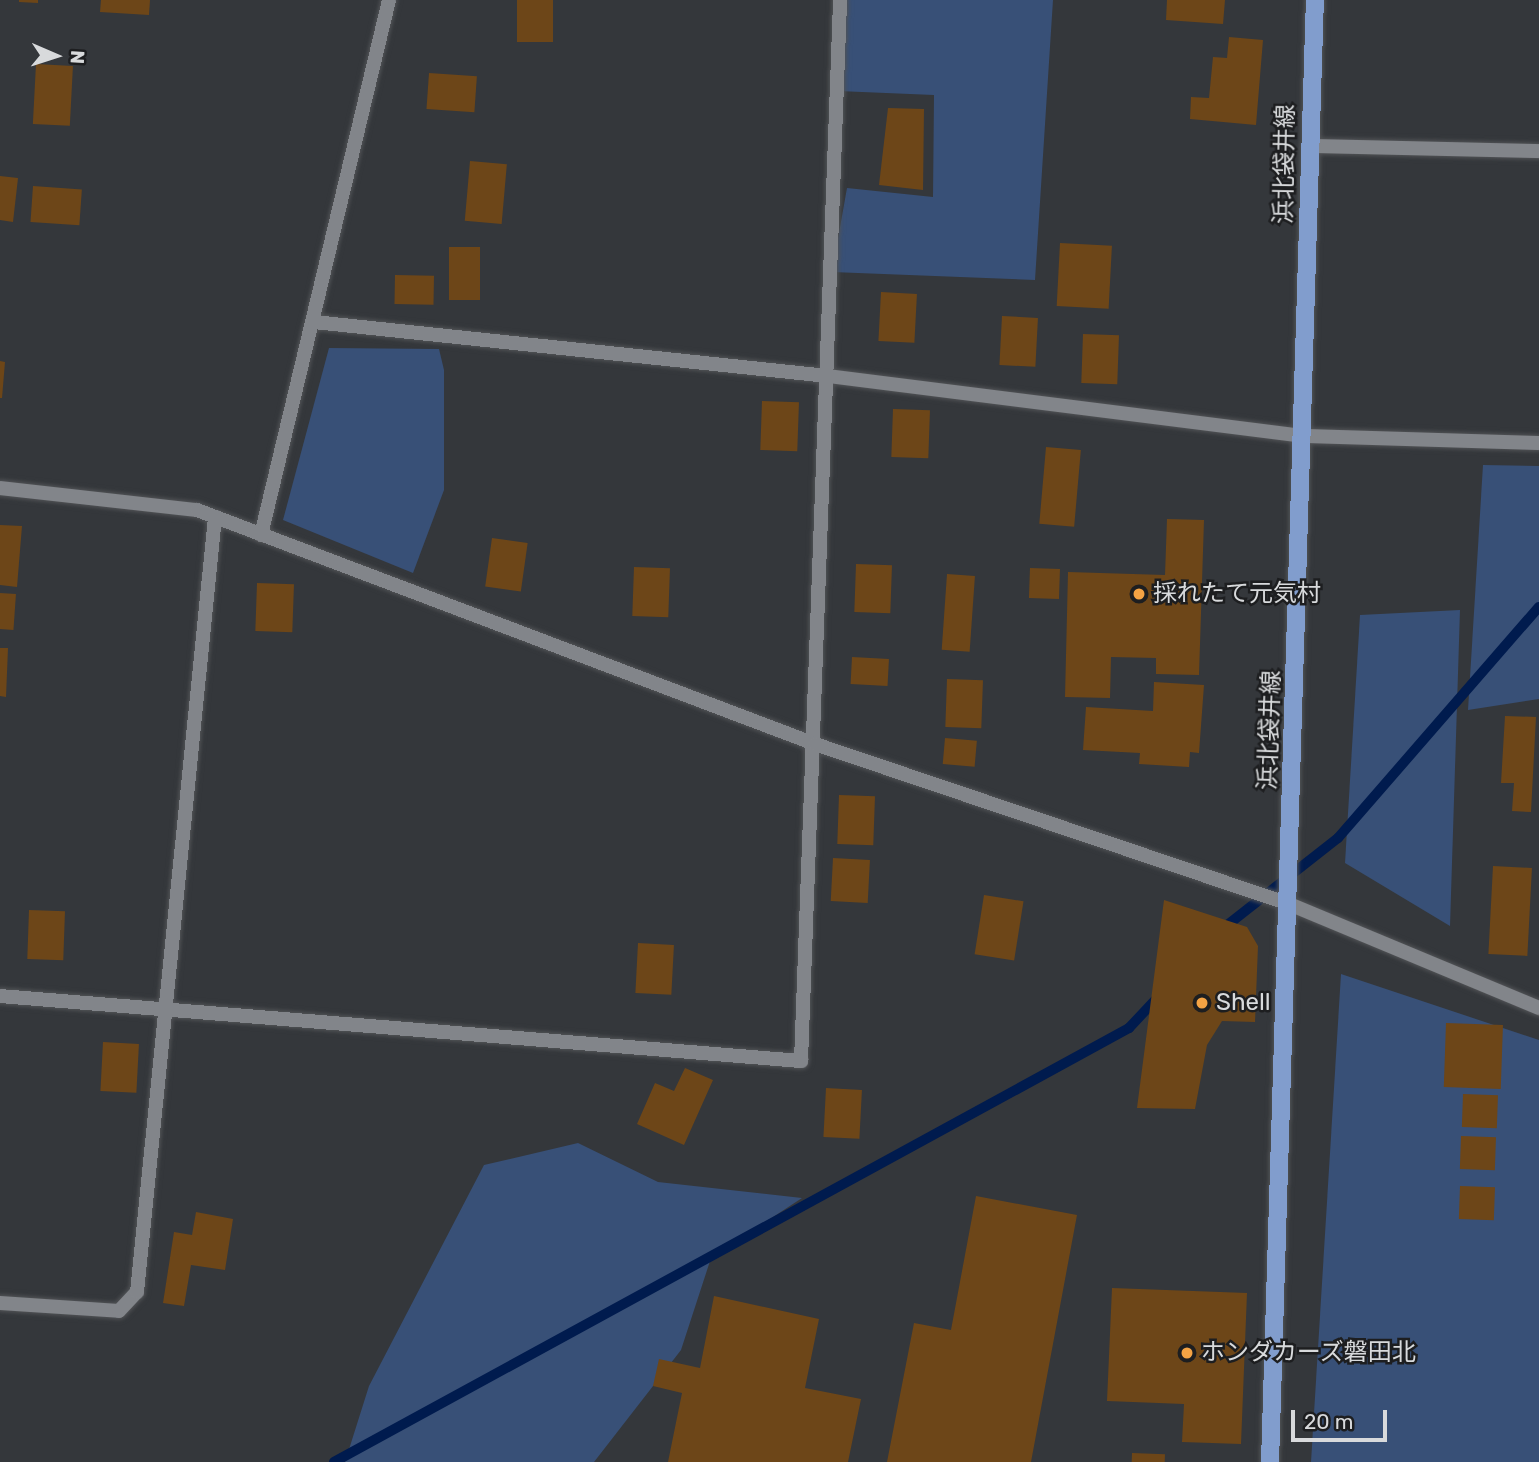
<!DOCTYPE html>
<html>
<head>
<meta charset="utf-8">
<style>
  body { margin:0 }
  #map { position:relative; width:1539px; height:1462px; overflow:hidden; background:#34373b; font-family:Rubik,"Noto Sans JP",sans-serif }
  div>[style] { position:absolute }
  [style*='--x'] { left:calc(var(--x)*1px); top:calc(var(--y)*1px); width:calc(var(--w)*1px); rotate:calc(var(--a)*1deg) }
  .green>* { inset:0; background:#385077 }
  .stream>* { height:10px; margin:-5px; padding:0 5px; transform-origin:5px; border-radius:5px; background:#001b4e }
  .building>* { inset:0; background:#6d4618; transform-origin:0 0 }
  .roads { filter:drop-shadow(0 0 2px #515356) drop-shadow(0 0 2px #515356) }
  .minor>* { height:14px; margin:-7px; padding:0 7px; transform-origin:7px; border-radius:7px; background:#82858a }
  .tertiary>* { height:14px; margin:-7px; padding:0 7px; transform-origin:7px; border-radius:7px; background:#82858a }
  .primary>* { height:18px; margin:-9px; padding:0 9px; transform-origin:9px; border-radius:9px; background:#819dcd }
  .dots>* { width:19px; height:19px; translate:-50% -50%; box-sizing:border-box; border:4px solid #1d1e20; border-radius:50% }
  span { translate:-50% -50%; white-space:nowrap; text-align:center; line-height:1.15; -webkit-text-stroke:5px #1d1e20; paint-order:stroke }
  .street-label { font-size:24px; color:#d8dadc }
  .poi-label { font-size:24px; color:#d8dadc }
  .left { translate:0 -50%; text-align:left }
  .north { position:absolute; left:21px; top:21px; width:70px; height:70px; -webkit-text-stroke:5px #1d1e20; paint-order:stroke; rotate:93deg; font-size:19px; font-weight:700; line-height:28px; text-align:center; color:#d8dadc }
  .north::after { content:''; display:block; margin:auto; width:24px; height:32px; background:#d8dadc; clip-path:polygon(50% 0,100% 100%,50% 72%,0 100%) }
  .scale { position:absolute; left:1291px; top:1410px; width:96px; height:32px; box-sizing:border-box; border:4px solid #d8dadc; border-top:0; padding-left:9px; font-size:21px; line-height:24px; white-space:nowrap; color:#d8dadc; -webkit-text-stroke:5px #1d1e20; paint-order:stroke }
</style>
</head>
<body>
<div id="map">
  <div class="green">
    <i style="clip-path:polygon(840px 0,1053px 0,1035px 280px,832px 272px,847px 188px,933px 197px,934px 95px,838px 91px)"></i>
    <i style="clip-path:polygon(329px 348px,439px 349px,444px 370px,444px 490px,413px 573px,283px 520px)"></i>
    <i style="clip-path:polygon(1483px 465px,1539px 466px,1539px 699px,1468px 710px)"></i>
    <i style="clip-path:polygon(1460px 610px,1450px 926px,1345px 863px,1360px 615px)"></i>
    <i style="clip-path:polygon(1341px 974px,1539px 1040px,1539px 1462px,1311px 1462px)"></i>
    <i style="clip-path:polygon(578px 1143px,658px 1182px,802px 1198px,711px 1258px,681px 1350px,594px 1462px,345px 1462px,369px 1386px,484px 1165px)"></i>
  </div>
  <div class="stream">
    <i style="--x:1221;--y:930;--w:149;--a:-38.2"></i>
    <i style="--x:1338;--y:838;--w:306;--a:-49"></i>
    <i style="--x:334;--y:1462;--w:906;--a:-28.63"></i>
    <i style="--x:1129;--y:1028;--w:42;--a:-46.9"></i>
  </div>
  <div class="building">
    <i style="clip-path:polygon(19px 0,38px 0,38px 3px,19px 2px)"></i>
    <i style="clip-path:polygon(101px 0,150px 0,149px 15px,100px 12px)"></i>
    <i style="left:517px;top:0;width:36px;height:42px"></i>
    <i style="clip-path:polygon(1167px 0,1225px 0,1223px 24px,1166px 20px)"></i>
    <i style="clip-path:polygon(1229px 37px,1263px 40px,1256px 125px,1190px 119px,1191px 97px,1209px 98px,1213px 57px,1227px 58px)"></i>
    <i style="left:36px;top:64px;width:37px;height:60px;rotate:3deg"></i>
    <i style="left:429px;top:73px;width:48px;height:36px;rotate:4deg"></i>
    <i style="clip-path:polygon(888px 108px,924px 109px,923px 190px,879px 185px)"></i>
    <i style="left:470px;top:161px;width:37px;height:60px;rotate:5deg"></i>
    <i style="clip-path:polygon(0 176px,18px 178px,13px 222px,0 220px)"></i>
    <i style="left:33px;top:186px;width:49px;height:36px;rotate:4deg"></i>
    <i style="left:1060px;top:243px;width:52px;height:63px;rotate:3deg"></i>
    <i style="left:449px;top:247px;width:31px;height:53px"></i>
    <i style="left:395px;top:275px;width:39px;height:29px;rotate:1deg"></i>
    <i style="left:881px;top:292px;width:36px;height:49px;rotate:3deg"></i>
    <i style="left:1002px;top:316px;width:36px;height:49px;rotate:3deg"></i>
    <i style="left:1083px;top:334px;width:36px;height:49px;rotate:2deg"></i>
    <i style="clip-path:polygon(0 361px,5px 362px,2px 398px,0 398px)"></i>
    <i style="left:762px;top:401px;width:37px;height:49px;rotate:2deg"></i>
    <i style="left:893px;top:409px;width:37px;height:48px;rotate:2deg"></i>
    <i style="left:1046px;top:447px;width:35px;height:77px;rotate:5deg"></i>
    <i style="clip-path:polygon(1167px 519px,1204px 520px,1199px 675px,1156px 674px,1156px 658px,1111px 657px,1110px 698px,1065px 697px,1068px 572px,1165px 575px)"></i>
    <i style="clip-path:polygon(0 525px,22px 526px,17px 587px,0 585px)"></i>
    <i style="left:492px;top:538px;width:36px;height:49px;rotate:8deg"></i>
    <i style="left:856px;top:564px;width:36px;height:48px;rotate:2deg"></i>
    <i style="left:634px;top:567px;width:36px;height:49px;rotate:2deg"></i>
    <i style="left:1030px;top:568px;width:30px;height:30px;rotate:2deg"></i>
    <i style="left:947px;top:574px;width:28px;height:76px;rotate:4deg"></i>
    <i style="left:257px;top:583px;width:37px;height:48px;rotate:2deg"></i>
    <i style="left:0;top:593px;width:16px;height:36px;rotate:4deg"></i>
    <i style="clip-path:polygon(0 648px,8px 648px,6px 697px,0 696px)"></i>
    <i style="left:852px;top:657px;width:37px;height:27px;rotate:3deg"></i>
    <i style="left:947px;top:679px;width:36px;height:48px;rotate:2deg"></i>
    <i style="clip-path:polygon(1154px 682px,1204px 685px,1199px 753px,1190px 752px,1189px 767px,1139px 764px,1140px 753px,1083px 750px,1086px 707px,1153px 711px)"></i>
    <i style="clip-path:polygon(1505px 716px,1536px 717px,1531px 812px,1512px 811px,1514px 783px,1501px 783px)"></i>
    <i style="left:945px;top:738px;width:32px;height:26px;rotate:5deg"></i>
    <i style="left:839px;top:795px;width:36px;height:49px;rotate:2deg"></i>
    <i style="left:833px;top:858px;width:37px;height:43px;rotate:3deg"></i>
    <i style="left:1493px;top:866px;width:39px;height:88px;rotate:3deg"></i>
    <i style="left:984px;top:895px;width:40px;height:60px;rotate:9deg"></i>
    <i style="clip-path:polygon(1164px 900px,1247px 927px,1258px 946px,1255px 1022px,1222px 1021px,1207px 1045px,1195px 1109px,1137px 1108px)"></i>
    <i style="left:29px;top:910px;width:36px;height:49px;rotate:2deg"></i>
    <i style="left:638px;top:943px;width:36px;height:50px;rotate:3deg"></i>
    <i style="left:1446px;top:1023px;width:57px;height:64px;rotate:2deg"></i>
    <i style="left:103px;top:1042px;width:36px;height:49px;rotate:3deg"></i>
    <i style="clip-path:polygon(685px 1068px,713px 1080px,684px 1145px,637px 1124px,655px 1083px,674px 1091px)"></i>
    <i style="left:826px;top:1088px;width:36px;height:49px;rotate:3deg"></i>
    <i style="left:1463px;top:1094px;width:35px;height:33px;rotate:2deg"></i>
    <i style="left:1461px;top:1136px;width:35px;height:33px;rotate:2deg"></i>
    <i style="left:1460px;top:1186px;width:35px;height:33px;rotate:2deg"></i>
    <i style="clip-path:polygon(976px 1196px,1077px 1215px,1031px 1462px,887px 1462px,914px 1323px,951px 1330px)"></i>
    <i style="clip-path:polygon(196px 1212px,233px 1219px,225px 1270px,191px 1265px,184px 1306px,163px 1303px,174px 1232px,192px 1235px)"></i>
    <i style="clip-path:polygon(1112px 1288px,1247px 1293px,1241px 1444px,1182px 1442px,1184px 1404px,1107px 1401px)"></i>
    <i style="clip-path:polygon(714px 1296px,819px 1319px,805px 1388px,861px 1399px,848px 1462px,668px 1462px,682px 1393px,653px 1386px,659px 1359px,700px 1368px)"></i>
    <i style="left:1132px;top:1453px;width:33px;height:9px;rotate:2deg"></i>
  </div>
  <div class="roads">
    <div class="minor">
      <i style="--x:314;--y:322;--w:517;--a:6"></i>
      <i style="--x:828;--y:376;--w:481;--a:7.2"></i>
      <i style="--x:1305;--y:436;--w:234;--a:1.7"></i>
      <i style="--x:261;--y:535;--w:550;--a:-76.54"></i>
      <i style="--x:0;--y:996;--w:804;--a:4.64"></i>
      <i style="--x:801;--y:1061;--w:1062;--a:-87.89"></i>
      <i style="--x:0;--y:1303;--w:119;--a:3.8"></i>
      <i style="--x:119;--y:1311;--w:26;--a:-47"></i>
      <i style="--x:137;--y:1292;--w:779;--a:-84.25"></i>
    </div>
    <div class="tertiary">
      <i style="--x:1310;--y:146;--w:229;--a:1.3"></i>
      <i style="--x:0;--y:488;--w:198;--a:6.4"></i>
      <i style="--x:197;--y:510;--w:661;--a:20.74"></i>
      <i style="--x:815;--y:744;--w:500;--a:18.65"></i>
      <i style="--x:1289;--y:904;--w:271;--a:22.6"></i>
    </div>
    <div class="primary">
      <i style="--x:1270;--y:1462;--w:1463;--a:-88.24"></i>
    </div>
  </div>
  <div class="dots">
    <i style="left:1139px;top:594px;background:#f4a344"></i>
    <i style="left:1202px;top:1003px;background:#f4a344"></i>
    <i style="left:1187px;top:1353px;background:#f4a344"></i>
  </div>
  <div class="street-label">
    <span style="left:1285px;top:164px;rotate:-89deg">浜北袋井線</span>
    <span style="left:1270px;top:730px;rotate:-88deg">浜北袋井線</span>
  </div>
  <div class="poi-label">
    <span class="left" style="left:1153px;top:594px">採れたて元気村</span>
    <span class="left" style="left:1216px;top:1003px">Shell</span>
    <span class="left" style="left:1201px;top:1353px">ホンダカーズ磐田北</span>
  </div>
  <div class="north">N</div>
  <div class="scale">20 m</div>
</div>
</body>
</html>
